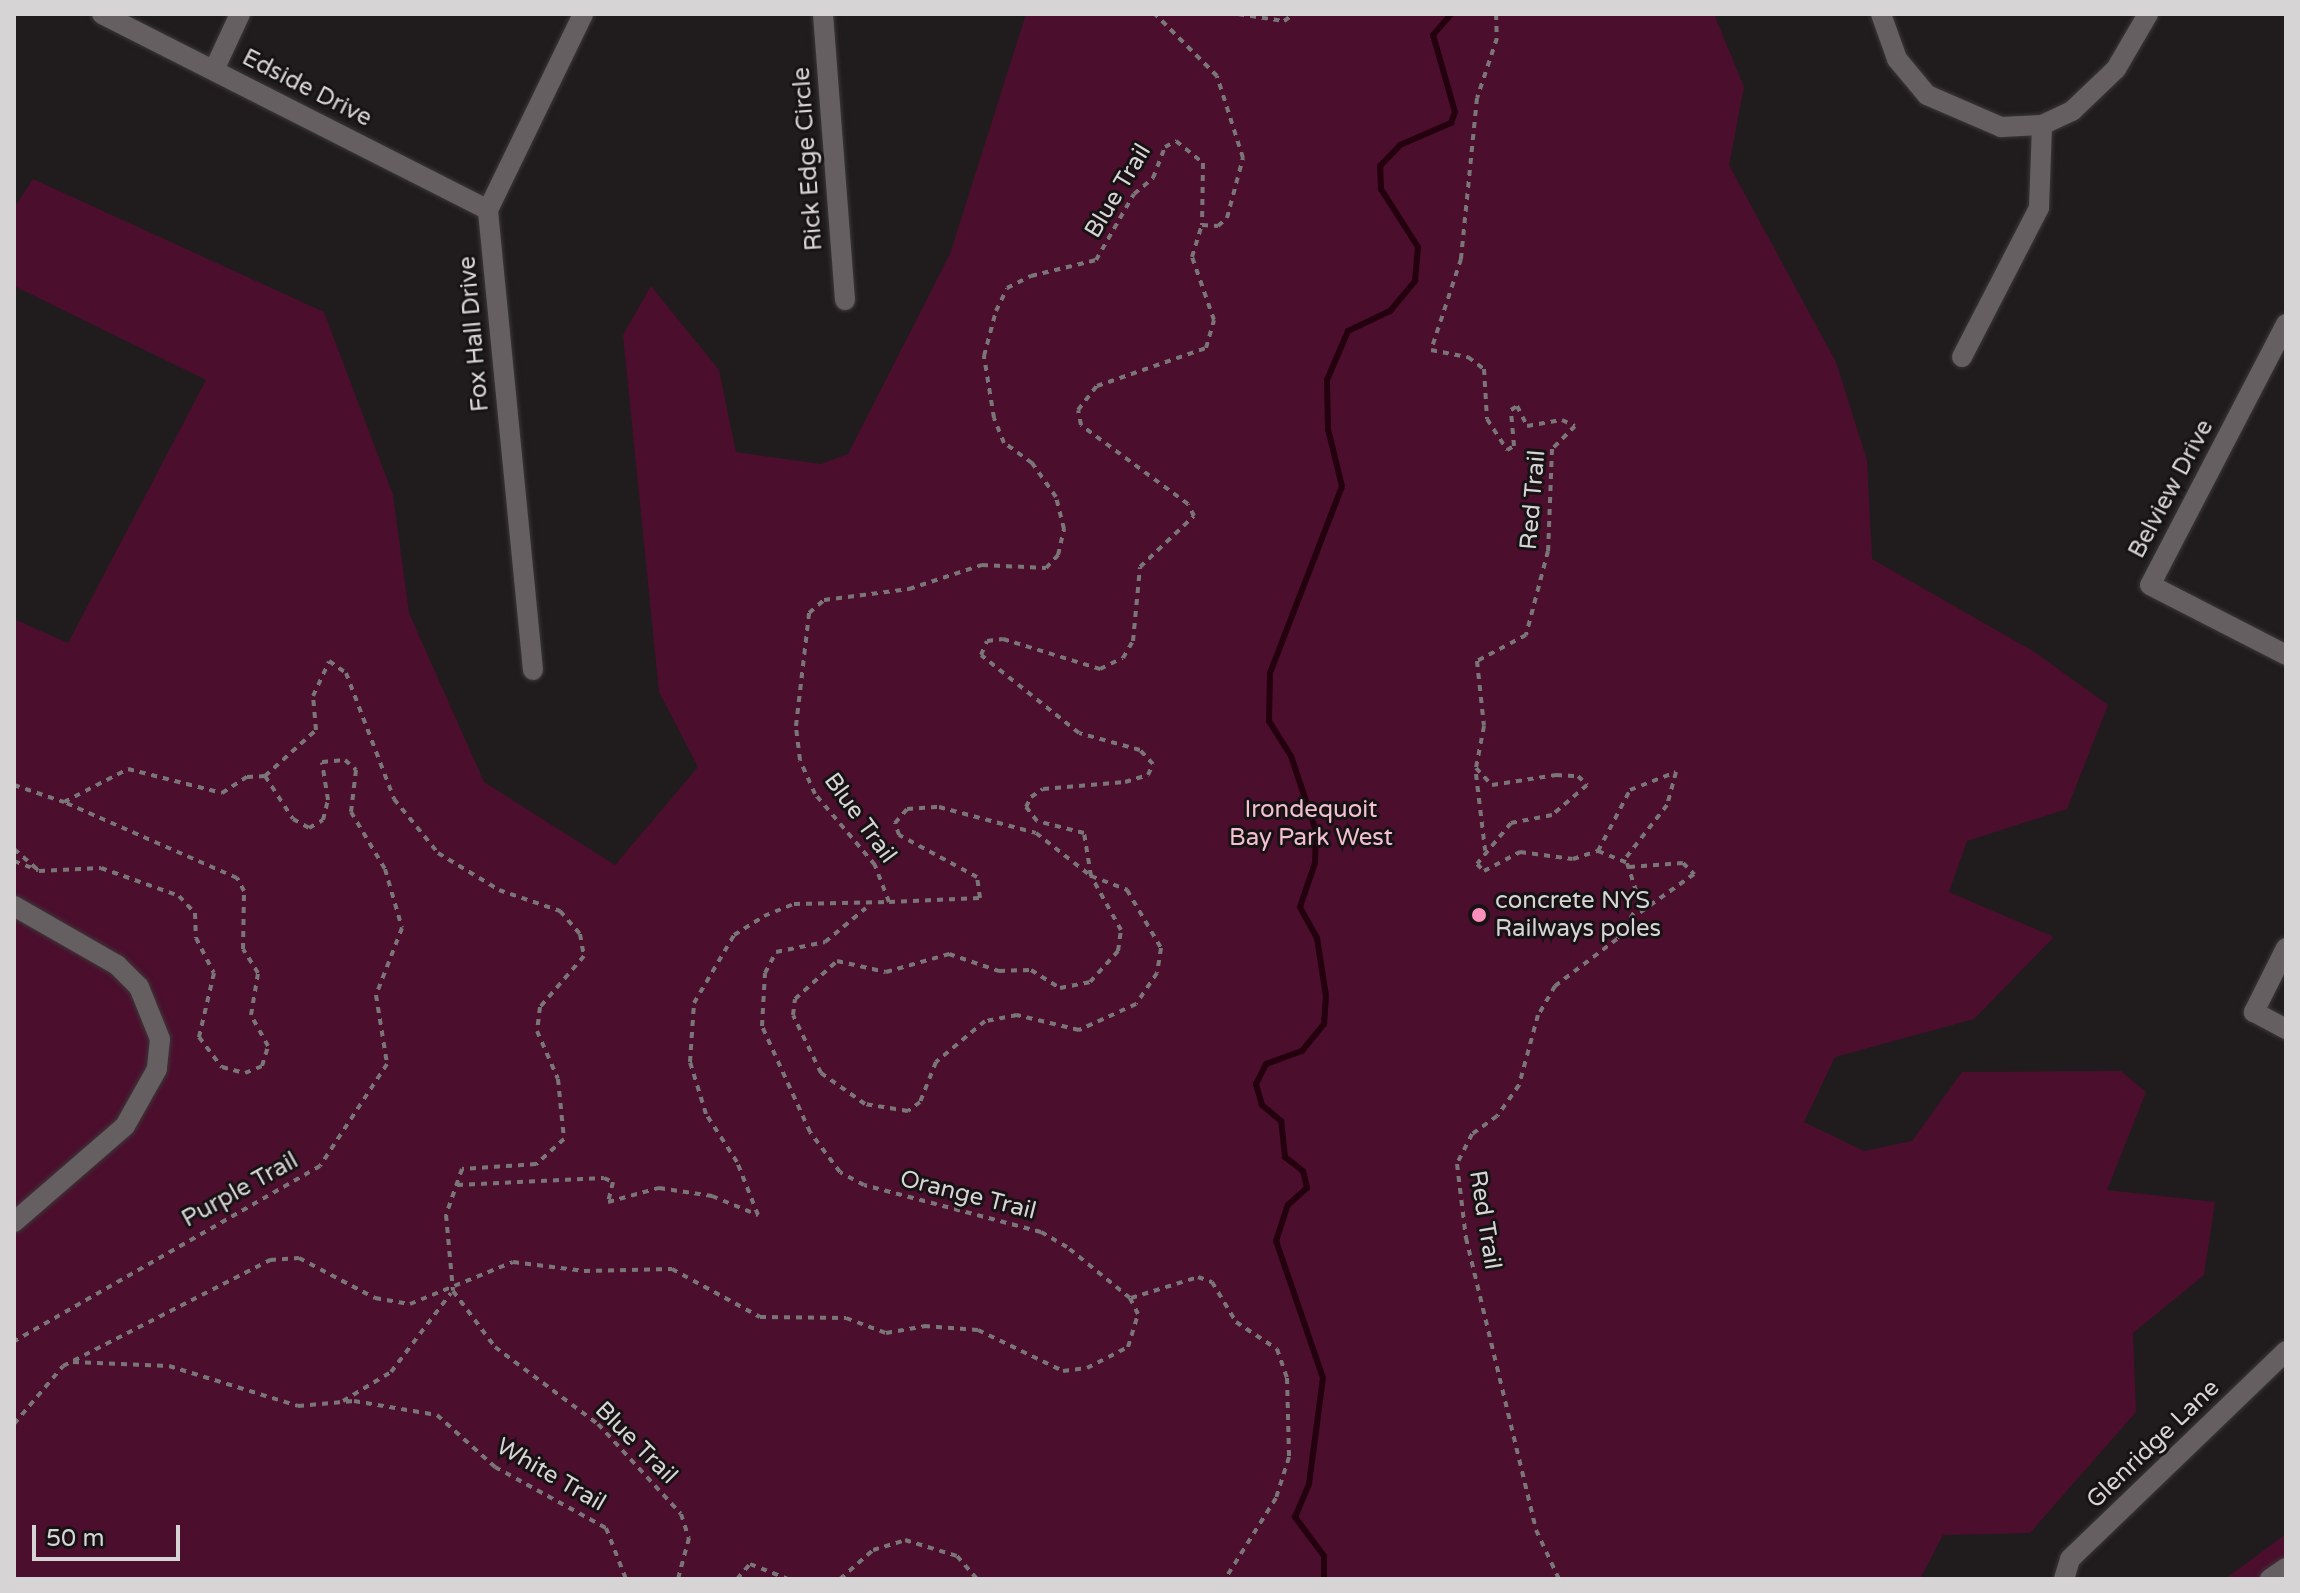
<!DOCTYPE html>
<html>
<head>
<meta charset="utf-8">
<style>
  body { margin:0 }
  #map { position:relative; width:2300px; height:1593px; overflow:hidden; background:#201b1d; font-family:"Varela Round",sans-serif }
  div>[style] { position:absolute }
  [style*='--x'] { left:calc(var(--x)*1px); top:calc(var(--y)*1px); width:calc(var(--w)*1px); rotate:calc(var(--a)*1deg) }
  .green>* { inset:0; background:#4c0e2d }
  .stream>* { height:6px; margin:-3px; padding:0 3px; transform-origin:3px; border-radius:3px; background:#24000f }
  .path>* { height:4px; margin-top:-2px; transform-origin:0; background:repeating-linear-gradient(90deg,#7a7678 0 6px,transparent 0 12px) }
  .roads { filter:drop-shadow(0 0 2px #3b3738) drop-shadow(0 0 2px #3b3738) }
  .minor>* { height:20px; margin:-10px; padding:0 10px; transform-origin:10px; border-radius:10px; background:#655f61 }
  .dots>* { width:22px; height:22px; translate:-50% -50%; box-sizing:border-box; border:4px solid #171214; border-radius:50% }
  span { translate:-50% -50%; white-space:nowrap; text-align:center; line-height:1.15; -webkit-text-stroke:6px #171214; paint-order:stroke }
  .street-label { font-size:24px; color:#d7d4d5 }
  .park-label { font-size:24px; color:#f3c0d2 }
  .poi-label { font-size:24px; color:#d7d4d5 }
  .left { translate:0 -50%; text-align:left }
  .frame { position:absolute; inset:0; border:16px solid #d7d4d5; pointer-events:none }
  .scale { position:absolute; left:32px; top:1525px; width:148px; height:36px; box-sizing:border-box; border:4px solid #d7d4d5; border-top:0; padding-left:10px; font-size:24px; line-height:28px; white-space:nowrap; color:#d7d4d5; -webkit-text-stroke:6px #171214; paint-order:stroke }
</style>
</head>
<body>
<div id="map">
  <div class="green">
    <i style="clip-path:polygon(1026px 14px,1714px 14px,1744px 87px,1729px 165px,1836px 362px,1867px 460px,1872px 559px,2036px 653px,2108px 705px,2067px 809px,1967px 841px,1949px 892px,2054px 937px,1974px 1019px,1835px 1057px,1804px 1122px,1864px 1151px,1912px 1141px,1962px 1072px,2121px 1071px,2146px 1092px,2107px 1190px,2215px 1202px,2204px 1275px,2133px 1333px,2136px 1412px,2030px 1533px,1943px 1535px,1920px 1579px,14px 1579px,14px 619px,68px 643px,206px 380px,14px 286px,14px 208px,33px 179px,324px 312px,393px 495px,409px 613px,484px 782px,615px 865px,698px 767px,659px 692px,623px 335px,651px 286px,719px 370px,736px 452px,821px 464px,848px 454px,950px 254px)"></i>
    <i style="clip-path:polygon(2286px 1534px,2286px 1568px,2270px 1579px,2225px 1579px)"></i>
  </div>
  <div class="stream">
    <i style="--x:1324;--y:1579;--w:23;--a:-90"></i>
    <i style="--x:1324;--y:1556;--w:49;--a:-126.6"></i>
    <i style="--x:1295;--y:1517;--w:36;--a:-67"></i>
    <i style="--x:1309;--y:1484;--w:107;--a:-82.5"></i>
    <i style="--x:1323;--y:1378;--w:145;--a:-108.9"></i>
    <i style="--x:1276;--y:1241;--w:38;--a:-72"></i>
    <i style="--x:1288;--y:1205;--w:25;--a:-42"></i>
    <i style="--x:1307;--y:1188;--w:17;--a:-103"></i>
    <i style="--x:1303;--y:1171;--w:23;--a:-142"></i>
    <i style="--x:1285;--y:1157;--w:36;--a:-96"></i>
    <i style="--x:1281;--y:1121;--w:25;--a:-140"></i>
    <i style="--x:1262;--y:1105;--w:22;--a:-106"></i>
    <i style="--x:1256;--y:1084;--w:22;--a:-63"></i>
    <i style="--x:1266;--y:1064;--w:38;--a:-20"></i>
    <i style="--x:1302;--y:1051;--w:35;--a:-51"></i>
    <i style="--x:1324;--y:1024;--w:28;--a:-86"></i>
    <i style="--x:1326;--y:996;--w:59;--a:-98.8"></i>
    <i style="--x:1317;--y:938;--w:35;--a:-119"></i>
    <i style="--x:1300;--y:907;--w:46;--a:-71.2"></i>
    <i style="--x:1315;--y:863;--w:32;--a:-88"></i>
    <i style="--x:1316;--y:831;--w:79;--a:-108.4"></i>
    <i style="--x:1291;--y:756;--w:41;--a:-122.2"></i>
    <i style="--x:1269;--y:721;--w:48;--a:-88.8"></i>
    <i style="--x:1270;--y:673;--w:200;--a:-68.9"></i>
    <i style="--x:1342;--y:486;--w:59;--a:-103.8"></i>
    <i style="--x:1328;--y:429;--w:49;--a:-91.2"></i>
    <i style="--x:1327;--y:380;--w:53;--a:-66.8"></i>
    <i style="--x:1348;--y:331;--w:47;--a:-25.5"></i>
    <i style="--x:1390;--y:311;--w:39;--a:-50"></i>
    <i style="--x:1415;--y:281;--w:34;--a:-85"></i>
    <i style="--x:1418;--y:247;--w:69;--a:-122.5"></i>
    <i style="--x:1381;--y:189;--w:23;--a:-92"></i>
    <i style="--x:1380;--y:166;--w:29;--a:-46"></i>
    <i style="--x:1400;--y:145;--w:56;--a:-23.3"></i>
    <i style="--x:1451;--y:123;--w:12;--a:-70"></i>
    <i style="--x:1455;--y:112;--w:80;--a:-105.9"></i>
    <i style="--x:1433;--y:35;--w:28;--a:-49"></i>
  </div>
  <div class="path">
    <i style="--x:1238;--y:14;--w:47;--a:8.7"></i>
    <i style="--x:1284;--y:21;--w:12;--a:-35"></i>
    <i style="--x:1496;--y:14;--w:24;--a:88"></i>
    <i style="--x:1497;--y:38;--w:63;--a:108.4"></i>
    <i style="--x:1477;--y:98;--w:162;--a:95.7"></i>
    <i style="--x:1461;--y:259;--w:96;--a:108.2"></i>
    <i style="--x:1431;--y:350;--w:38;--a:11"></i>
    <i style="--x:1468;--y:357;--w:20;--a:37"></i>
    <i style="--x:1484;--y:369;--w:50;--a:86.6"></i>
    <i style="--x:1487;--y:419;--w:37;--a:57"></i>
    <i style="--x:1507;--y:450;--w:8;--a:-30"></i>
    <i style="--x:1514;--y:446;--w:36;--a:-95"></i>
    <i style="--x:1511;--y:410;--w:7;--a:-34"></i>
    <i style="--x:1517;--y:406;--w:22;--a:63"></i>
    <i style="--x:1527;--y:426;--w:36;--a:-10"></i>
    <i style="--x:1562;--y:420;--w:14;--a:25"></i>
    <i style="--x:1575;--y:426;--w:33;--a:135"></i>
    <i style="--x:1552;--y:449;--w:102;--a:92.2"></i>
    <i style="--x:1548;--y:551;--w:87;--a:104.7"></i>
    <i style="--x:1526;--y:635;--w:55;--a:152"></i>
    <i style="--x:1477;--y:661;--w:65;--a:83.9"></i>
    <i style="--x:1484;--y:726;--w:43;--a:100.8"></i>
    <i style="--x:1476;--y:768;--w:23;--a:47"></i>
    <i style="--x:1492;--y:785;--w:65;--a:-8.9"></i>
    <i style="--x:1556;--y:775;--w:22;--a:3"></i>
    <i style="--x:1578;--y:776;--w:13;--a:45"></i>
    <i style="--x:1587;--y:785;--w:46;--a:139.4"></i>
    <i style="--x:1552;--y:815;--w:42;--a:169"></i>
    <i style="--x:1511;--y:823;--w:53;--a:129.7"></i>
    <i style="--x:1477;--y:864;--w:10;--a:45"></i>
    <i style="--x:1484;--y:871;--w:41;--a:-27.8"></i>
    <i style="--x:1520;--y:852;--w:53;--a:7.5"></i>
    <i style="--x:1573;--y:859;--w:26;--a:-18"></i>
    <i style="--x:1598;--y:851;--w:31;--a:22"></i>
    <i style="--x:1627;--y:863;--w:42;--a:72"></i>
    <i style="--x:1640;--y:903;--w:43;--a:122.6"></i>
    <i style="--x:1617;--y:939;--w:78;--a:142.8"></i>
    <i style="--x:1555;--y:986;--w:34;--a:120"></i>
    <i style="--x:1538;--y:1015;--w:73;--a:105.2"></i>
    <i style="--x:1519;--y:1085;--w:38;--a:125"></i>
    <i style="--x:1497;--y:1116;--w:31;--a:144"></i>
    <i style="--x:1472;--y:1134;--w:34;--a:117"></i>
    <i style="--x:1457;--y:1164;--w:75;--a:83.1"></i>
    <i style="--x:1466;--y:1238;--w:300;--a:76.5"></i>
    <i style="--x:1536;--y:1530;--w:54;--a:64.9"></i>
    <i style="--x:1476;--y:774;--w:77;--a:83.2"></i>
    <i style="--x:265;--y:776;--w:69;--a:-42"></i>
    <i style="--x:316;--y:730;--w:34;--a:-95"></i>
    <i style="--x:313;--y:696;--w:38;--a:-65"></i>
    <i style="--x:329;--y:661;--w:21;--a:35"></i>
    <i style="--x:346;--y:673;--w:135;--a:69.1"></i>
    <i style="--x:394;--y:799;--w:70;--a:50.8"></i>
    <i style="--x:438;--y:853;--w:71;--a:31.2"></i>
    <i style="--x:499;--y:890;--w:65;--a:19"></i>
    <i style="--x:560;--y:911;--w:30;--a:49"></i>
    <i style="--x:580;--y:934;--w:22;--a:80"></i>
    <i style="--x:584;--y:956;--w:67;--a:130.8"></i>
    <i style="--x:540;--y:1007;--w:24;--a:97"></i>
    <i style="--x:537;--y:1031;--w:52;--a:66.4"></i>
    <i style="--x:558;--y:1079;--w:60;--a:84.3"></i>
    <i style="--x:564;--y:1139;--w:38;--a:138"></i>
    <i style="--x:536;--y:1164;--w:74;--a:176.1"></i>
    <i style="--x:462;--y:1169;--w:49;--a:109.2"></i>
    <i style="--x:446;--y:1215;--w:76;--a:84.7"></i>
    <i style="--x:453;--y:1291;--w:70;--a:53.1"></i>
    <i style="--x:495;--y:1347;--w:129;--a:36.8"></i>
    <i style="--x:598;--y:1424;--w:122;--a:47.3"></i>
    <i style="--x:681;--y:1514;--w:25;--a:72"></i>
    <i style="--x:689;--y:1538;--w:42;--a:105"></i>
    <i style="--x:14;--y:785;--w:53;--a:18.8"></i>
    <i style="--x:64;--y:802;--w:72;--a:-27.3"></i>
    <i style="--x:128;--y:769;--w:97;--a:14.3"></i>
    <i style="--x:222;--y:793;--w:30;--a:-33"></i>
    <i style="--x:247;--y:777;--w:18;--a:-3"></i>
    <i style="--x:265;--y:776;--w:51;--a:56.9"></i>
    <i style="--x:293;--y:819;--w:18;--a:29"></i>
    <i style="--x:309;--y:828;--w:16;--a:-30"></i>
    <i style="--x:323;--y:820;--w:21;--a:-76"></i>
    <i style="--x:328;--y:800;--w:38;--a:-99"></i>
    <i style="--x:322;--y:762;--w:23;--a:-5"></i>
    <i style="--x:345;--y:760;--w:15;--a:42"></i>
    <i style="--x:356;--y:770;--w:42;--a:96.8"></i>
    <i style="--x:351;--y:812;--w:66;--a:59.2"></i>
    <i style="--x:385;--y:869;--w:61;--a:73.9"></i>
    <i style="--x:402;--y:928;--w:72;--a:111.2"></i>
    <i style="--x:376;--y:995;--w:70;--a:80.9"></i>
    <i style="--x:387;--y:1064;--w:122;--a:123.3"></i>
    <i style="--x:320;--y:1166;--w:353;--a:150.2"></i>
    <i style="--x:14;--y:849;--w:33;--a:41"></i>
    <i style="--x:39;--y:871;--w:62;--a:-2.8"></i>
    <i style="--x:101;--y:868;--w:83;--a:19.7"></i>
    <i style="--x:179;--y:896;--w:23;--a:47"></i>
    <i style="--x:195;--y:913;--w:25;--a:88"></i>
    <i style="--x:196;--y:938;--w:39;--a:63"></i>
    <i style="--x:214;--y:973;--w:66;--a:103.2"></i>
    <i style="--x:199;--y:1037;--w:38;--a:53"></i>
    <i style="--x:222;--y:1067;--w:24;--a:15"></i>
    <i style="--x:245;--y:1073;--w:18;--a:-22"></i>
    <i style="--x:262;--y:1066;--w:21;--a:-73"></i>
    <i style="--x:268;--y:1046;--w:35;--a:-119"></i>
    <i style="--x:251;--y:1015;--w:43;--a:-80.5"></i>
    <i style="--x:258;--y:973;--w:28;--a:-122"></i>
    <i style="--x:243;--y:949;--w:58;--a:-89"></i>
    <i style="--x:244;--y:891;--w:15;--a:-118"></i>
    <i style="--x:237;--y:878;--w:189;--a:-156.3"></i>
    <i style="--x:1598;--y:851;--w:69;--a:-62.3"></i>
    <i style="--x:1630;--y:790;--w:49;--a:-21.4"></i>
    <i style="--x:1676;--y:772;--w:34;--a:105"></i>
    <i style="--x:1667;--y:805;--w:70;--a:128"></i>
    <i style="--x:14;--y:861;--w:26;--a:21"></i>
    <i style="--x:1629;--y:867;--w:54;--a:-4.2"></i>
    <i style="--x:1683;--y:863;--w:16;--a:45"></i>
    <i style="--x:1694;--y:874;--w:77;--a:144.5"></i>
    <i style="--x:1091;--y:876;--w:39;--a:21"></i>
    <i style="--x:1127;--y:890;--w:67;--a:59.6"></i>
    <i style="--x:1161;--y:948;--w:25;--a:99"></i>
    <i style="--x:1157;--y:973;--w:37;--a:124"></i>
    <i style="--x:1136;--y:1004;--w:63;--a:155.5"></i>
    <i style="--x:1079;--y:1030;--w:64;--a:-166.4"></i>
    <i style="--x:1017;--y:1015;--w:33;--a:169"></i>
    <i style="--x:985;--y:1021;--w:64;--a:140.1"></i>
    <i style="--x:936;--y:1062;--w:43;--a:111.8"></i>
    <i style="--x:920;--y:1102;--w:15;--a:143"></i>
    <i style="--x:908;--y:1111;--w:44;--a:-170.8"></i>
    <i style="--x:865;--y:1104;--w:54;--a:-144.8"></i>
    <i style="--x:821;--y:1073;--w:64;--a:-115.8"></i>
    <i style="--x:793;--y:1015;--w:16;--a:-83"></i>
    <i style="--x:795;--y:999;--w:57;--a:-42.1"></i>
    <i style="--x:837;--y:961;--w:50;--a:12.7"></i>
    <i style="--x:886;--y:972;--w:66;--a:-15.9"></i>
    <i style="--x:949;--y:954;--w:53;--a:18.8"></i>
    <i style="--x:999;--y:971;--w:32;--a:-2"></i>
    <i style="--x:1031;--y:970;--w:34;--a:32"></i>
    <i style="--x:1060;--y:988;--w:31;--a:-11"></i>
    <i style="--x:1090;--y:982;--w:42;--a:-47.9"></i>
    <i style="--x:1118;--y:951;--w:21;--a:-82"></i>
    <i style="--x:1121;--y:930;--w:62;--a:-119.1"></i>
    <i style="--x:889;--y:902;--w:91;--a:-2.5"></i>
    <i style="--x:980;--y:898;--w:21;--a:-98"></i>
    <i style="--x:977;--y:877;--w:89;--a:-151.7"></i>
    <i style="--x:899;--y:835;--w:13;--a:-108"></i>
    <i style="--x:895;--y:823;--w:18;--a:-49"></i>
    <i style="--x:907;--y:809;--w:32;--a:-4"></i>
    <i style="--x:939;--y:807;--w:100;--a:15"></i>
    <i style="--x:1036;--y:833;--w:70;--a:38"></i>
    <i style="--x:1091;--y:876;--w:44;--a:-99.2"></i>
    <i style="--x:1084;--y:833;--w:49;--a:-165.7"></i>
    <i style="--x:1037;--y:821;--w:18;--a:-128"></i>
    <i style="--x:1026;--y:807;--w:11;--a:-63"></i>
    <i style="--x:1031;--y:797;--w:14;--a:-34"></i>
    <i style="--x:1043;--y:789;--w:82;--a:-4.9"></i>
    <i style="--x:1125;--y:782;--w:24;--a:-17"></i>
    <i style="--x:1148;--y:775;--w:12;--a:-66"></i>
    <i style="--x:1153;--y:764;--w:19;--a:-133"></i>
    <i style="--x:1140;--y:750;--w:63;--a:-164.4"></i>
    <i style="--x:1079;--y:733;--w:125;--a:-141.5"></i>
    <i style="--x:981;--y:655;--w:15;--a:-67"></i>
    <i style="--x:987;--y:641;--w:16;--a:-7"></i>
    <i style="--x:1003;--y:639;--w:102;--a:17.2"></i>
    <i style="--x:1100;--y:669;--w:25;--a:-26"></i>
    <i style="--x:1123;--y:658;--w:20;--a:-60"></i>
    <i style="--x:1133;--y:641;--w:74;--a:-84.6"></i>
    <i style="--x:1140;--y:567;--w:74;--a:-43.4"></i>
    <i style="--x:1194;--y:516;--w:13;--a:-117"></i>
    <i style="--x:1188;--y:504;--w:133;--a:-143.6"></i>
    <i style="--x:1081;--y:425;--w:15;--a:-101"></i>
    <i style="--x:1078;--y:410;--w:31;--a:-52"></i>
    <i style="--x:1097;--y:386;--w:115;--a:-19.2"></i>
    <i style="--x:1206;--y:348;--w:29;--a:-74"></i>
    <i style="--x:1214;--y:320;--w:67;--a:-109.2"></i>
    <i style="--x:1192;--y:257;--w:34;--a:-73"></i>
    <i style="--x:457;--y:1185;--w:147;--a:-2.7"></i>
    <i style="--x:604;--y:1178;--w:10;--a:24"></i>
    <i style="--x:613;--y:1182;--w:21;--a:104"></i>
    <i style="--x:608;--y:1202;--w:53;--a:-15.4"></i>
    <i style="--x:659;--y:1188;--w:54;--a:8.6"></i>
    <i style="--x:712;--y:1196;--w:50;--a:22.4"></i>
    <i style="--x:758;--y:1215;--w:57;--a:-111.6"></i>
    <i style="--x:737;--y:1162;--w:57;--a:-122.9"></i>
    <i style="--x:706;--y:1114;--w:54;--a:-107.1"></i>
    <i style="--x:690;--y:1062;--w:59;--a:-86.1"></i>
    <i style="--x:694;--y:1003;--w:79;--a:-59.5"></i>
    <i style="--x:734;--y:935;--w:36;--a:-32"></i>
    <i style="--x:764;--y:916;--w:32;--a:-22"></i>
    <i style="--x:794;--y:904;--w:95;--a:-1.2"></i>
    <i style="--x:889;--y:902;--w:40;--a:-111"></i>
    <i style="--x:875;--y:865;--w:93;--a:-130.2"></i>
    <i style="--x:815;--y:794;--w:37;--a:-114"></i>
    <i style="--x:800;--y:760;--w:34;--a:-97"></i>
    <i style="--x:796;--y:726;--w:114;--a:-83.4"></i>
    <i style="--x:809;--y:613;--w:20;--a:-41"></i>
    <i style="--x:824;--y:600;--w:86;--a:-7.4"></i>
    <i style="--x:909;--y:589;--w:77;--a:-18.2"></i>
    <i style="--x:982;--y:565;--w:64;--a:2.7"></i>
    <i style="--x:1046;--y:568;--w:18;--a:-47"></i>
    <i style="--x:1058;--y:555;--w:27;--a:-77"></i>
    <i style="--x:1064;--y:529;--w:33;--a:-104"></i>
    <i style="--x:1056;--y:497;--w:42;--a:-125.2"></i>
    <i style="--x:1032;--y:463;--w:34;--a:-144"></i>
    <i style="--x:1004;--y:443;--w:27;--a:-112"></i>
    <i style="--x:994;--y:418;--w:63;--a:-99.2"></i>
    <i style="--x:984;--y:356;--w:47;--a:-75.1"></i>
    <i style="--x:996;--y:311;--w:25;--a:-64"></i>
    <i style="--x:1007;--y:288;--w:27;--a:-27"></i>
    <i style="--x:1031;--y:276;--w:67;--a:-13.8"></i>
    <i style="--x:1096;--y:260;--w:76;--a:-60.1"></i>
    <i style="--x:1134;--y:194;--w:25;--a:-40"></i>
    <i style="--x:1153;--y:178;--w:33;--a:-69"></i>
    <i style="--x:1165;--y:147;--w:13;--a:-29"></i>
    <i style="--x:1176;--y:141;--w:35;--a:39"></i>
    <i style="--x:1203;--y:163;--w:62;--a:90.9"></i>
    <i style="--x:1202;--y:225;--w:16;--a:4"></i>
    <i style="--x:1218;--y:226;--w:12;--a:-42"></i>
    <i style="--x:1227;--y:218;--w:62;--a:-75.1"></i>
    <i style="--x:1243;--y:158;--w:86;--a:-107.6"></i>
    <i style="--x:1217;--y:76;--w:88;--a:-135"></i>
    <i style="--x:1131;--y:1298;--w:70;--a:-17.4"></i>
    <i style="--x:1198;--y:1277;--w:15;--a:20"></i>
    <i style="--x:1212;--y:1282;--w:47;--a:59"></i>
    <i style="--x:1236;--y:1322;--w:49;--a:33.4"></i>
    <i style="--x:1277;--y:1349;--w:31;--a:71"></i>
    <i style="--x:1287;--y:1378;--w:79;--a:88.5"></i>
    <i style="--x:1289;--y:1457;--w:43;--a:107.6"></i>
    <i style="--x:1276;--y:1498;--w:96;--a:122.2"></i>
    <i style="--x:73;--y:1362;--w:96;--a:2.4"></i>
    <i style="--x:169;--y:1366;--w:135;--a:17.2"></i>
    <i style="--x:298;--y:1406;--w:56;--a:-5.1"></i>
    <i style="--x:354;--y:1401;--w:84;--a:9.6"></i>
    <i style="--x:437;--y:1415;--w:78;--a:41.9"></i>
    <i style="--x:495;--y:1467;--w:127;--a:28.8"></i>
    <i style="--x:606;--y:1528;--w:55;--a:68.6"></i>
    <i style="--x:343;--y:1401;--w:56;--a:-31.1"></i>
    <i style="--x:391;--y:1372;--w:99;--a:-52.8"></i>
    <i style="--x:14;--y:1424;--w:76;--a:-49.8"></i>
    <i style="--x:63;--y:1366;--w:233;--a:-27.1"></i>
    <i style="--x:270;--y:1260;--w:29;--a:-4"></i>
    <i style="--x:299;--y:1258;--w:86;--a:27.8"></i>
    <i style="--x:375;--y:1298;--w:36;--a:10"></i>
    <i style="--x:410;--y:1304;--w:111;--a:-22.2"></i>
    <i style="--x:513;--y:1262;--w:72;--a:7.2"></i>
    <i style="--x:584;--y:1271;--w:88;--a:-1.3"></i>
    <i style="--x:672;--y:1269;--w:100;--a:28.6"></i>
    <i style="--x:760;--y:1317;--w:86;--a:0.7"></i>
    <i style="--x:846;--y:1318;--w:43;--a:20.6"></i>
    <i style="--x:886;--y:1333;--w:39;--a:-10"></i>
    <i style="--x:924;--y:1326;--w:54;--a:4.2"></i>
    <i style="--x:978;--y:1330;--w:94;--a:25.8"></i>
    <i style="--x:1063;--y:1371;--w:24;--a:-7"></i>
    <i style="--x:1087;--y:1368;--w:46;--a:-27.1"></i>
    <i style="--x:1128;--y:1347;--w:34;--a:-73"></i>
    <i style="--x:1138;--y:1314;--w:18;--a:-117"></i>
    <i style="--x:1130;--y:1298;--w:81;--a:-141"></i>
    <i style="--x:1067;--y:1247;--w:30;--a:-150"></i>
    <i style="--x:1041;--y:1232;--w:183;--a:-165.1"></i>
    <i style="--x:864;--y:1185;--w:27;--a:-152"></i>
    <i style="--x:840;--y:1172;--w:50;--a:-126.9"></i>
    <i style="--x:810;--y:1132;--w:116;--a:-114.4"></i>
    <i style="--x:762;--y:1026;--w:53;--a:-86.8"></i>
    <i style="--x:765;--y:973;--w:24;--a:-62"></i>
    <i style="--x:776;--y:952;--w:50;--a:-11.5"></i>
    <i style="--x:825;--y:942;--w:53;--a:-39.7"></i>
    <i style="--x:737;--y:1579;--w:20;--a:-49"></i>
    <i style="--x:750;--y:1564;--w:41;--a:21.5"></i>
    <i style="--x:840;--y:1579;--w:44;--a:-41.3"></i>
    <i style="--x:873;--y:1550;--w:34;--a:-17"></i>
    <i style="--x:905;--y:1540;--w:54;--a:17.1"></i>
    <i style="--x:957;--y:1556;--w:30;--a:49"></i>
  </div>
  <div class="roads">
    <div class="minor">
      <i style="--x:102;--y:14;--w:433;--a:26.9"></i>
      <i style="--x:823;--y:14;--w:287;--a:85.6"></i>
      <i style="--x:1881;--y:14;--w:48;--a:70.4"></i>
      <i style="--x:1897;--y:59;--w:47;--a:50.2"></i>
      <i style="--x:1927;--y:95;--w:81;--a:23.4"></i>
      <i style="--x:2001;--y:127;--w:41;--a:-2.8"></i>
      <i style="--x:2042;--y:125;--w:33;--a:-25"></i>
      <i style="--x:2072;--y:111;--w:61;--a:-43.7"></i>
      <i style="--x:2116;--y:69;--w:64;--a:-59.8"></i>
      <i style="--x:214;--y:70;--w:62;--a:-65.1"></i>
      <i style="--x:2286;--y:324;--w:294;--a:117.5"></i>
      <i style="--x:2150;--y:585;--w:153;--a:27.2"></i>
      <i style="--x:1962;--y:357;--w:168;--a:-62.7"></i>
      <i style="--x:2039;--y:208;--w:83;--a:-87.9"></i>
      <i style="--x:533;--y:670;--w:462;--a:-95.6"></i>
      <i style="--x:488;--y:210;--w:218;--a:-64.1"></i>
      <i style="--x:14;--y:906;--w:119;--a:29.8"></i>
      <i style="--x:117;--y:965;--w:31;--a:45"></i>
      <i style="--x:139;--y:987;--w:56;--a:68"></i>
      <i style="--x:160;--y:1039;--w:30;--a:96"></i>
      <i style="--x:157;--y:1069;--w:65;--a:119.3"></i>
      <i style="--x:125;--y:1126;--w:147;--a:139.1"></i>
      <i style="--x:2286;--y:948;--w:72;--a:116.6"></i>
      <i style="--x:2254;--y:1012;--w:36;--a:28"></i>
      <i style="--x:2064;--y:1579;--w:21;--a:-73"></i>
      <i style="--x:2070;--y:1559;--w:300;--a:-43.9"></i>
      <i style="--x:2270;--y:1579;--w:19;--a:-35"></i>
    </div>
  </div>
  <div class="dots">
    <i style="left:1479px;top:915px;background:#fe8ebb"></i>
  </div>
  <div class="street-label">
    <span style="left:307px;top:88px;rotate:27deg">Edside Drive</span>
    <span style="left:808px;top:159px;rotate:-94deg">Rick Edge Circle</span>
    <span style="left:1118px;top:191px;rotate:-59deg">Blue Trail</span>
    <span style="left:474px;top:334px;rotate:-95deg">Fox Hall Drive</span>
    <span style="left:2171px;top:489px;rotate:-62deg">Belview Drive</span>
    <span style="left:1533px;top:500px;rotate:-85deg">Red Trail</span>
    <span style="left:860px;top:818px;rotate:54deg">Blue Trail</span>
    <span style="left:240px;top:1190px;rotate:-29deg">Purple Trail</span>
    <span style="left:968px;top:1195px;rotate:14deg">Orange Trail</span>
    <span style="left:1485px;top:1220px;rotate:81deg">Red Trail</span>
    <span style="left:636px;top:1443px;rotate:45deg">Blue Trail</span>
    <span style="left:2153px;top:1444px;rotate:-44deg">Glenridge Lane</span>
    <span style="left:551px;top:1475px;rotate:30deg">White Trail</span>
  </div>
  <div class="park-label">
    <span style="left:1311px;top:824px">Irondequoit<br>Bay Park West</span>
  </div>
  <div class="poi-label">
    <span class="left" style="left:1495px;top:915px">concrete NYS<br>Railways poles</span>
  </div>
  <div class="frame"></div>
  <div class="scale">50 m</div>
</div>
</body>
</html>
